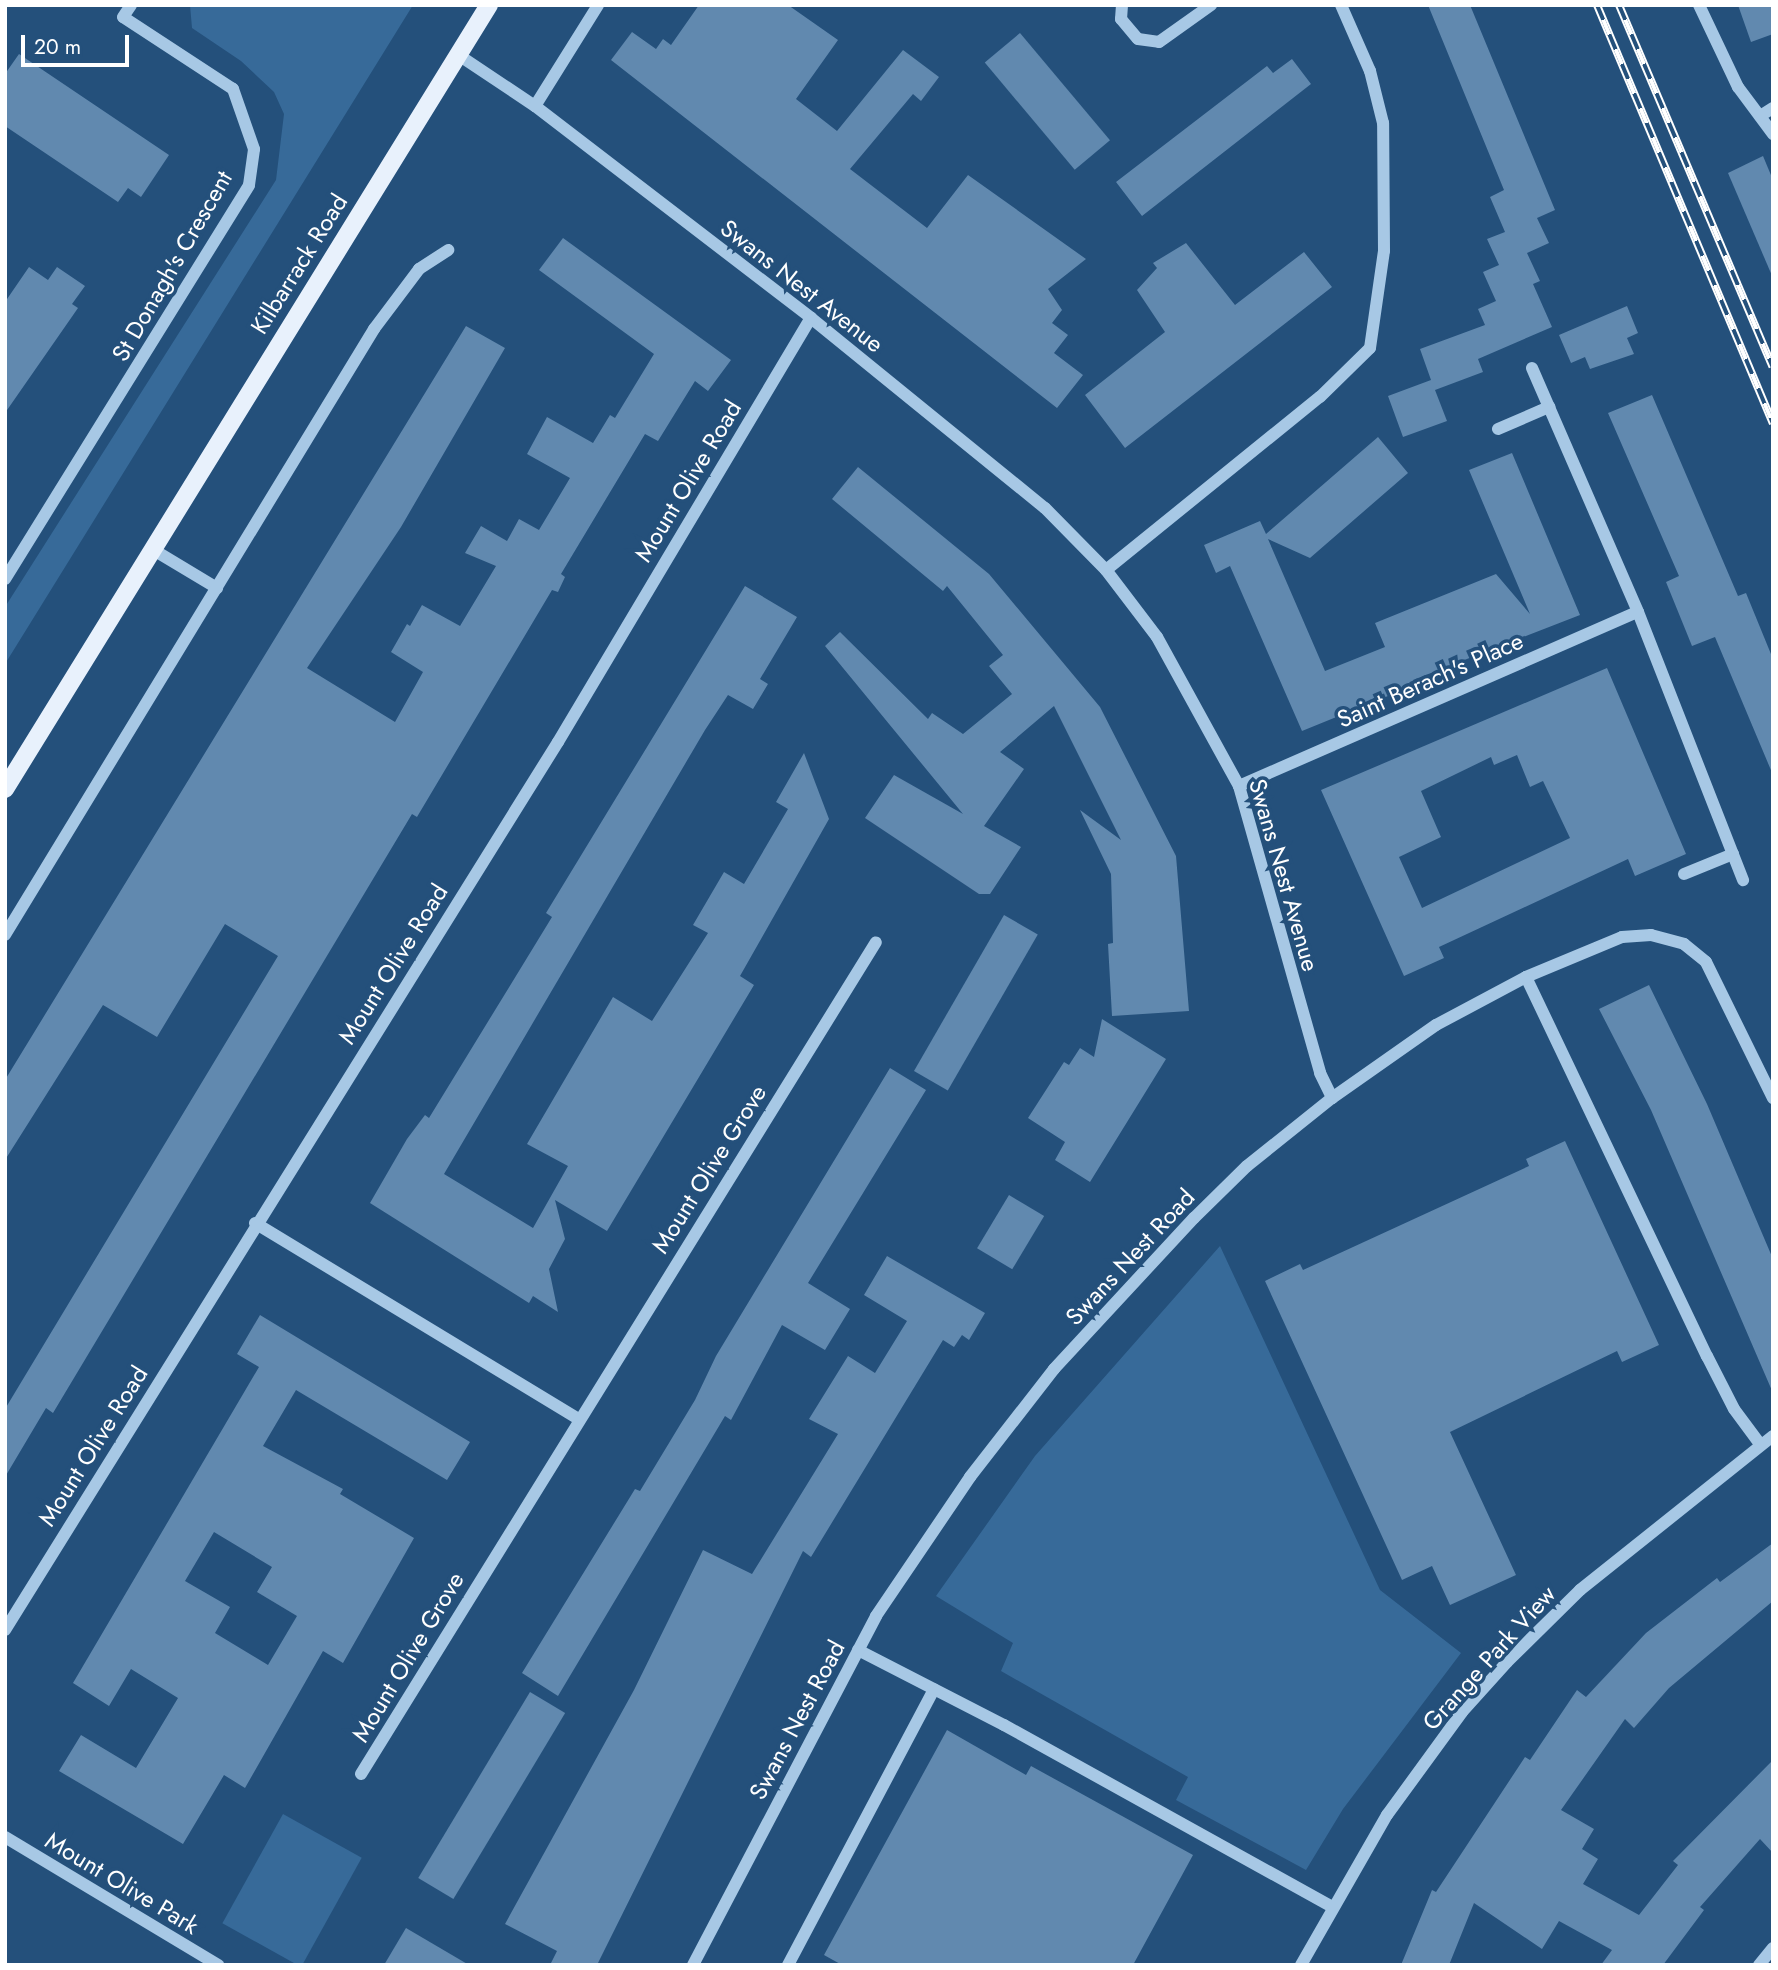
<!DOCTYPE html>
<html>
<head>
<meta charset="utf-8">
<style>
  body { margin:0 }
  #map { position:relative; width:1778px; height:1970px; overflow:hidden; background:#24507b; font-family:Jost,sans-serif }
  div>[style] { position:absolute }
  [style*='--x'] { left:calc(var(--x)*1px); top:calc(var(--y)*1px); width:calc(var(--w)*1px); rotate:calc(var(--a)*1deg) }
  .green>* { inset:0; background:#376a99; transform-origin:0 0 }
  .building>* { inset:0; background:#6189af; transform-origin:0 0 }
  .minor>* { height:12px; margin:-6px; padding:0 6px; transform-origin:6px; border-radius:6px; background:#a7c8e5 }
  .major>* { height:18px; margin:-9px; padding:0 9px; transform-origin:9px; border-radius:9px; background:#e8f1fc }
  .rail>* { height:8px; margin-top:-4px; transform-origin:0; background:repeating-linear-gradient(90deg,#24507b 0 16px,#fff 0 32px); box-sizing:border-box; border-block:2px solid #fff }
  span { translate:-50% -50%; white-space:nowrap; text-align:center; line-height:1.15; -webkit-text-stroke:7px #24507b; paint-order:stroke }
  .street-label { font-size:24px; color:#fff }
  .frame { position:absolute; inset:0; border:7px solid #fff; pointer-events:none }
  .scale { position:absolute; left:21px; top:35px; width:108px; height:32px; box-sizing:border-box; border:4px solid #fff; border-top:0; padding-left:9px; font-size:21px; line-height:24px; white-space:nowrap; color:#fff; -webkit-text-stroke:5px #24507b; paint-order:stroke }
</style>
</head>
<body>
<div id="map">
  <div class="green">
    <i style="clip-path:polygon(190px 5px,413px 5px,5px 664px,5px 607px,276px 180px,284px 114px,274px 92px,241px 61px,192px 28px)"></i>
    <i style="clip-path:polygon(1220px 1246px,1380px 1590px,1461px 1653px,1343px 1809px,1306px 1870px,1176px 1800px,1188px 1777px,1001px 1671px,1013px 1643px,936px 1596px,1035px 1456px)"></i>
    <i style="left:283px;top:1814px;width:90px;height:125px;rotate:29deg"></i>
  </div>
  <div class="building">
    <i style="clip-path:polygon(699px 5px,788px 5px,838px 40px,796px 99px,837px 131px,903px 50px,939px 77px,921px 101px,913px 94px,850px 169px,927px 228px,968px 175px,1086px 259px,1048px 289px,1062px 310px,1052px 323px,1068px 335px,1054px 353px,1083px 375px,1057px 408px,611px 60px,632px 32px,656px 49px,663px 39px,671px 45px)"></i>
    <i style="clip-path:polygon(1428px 5px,1470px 5px,1555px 210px,1537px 218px,1549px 243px,1527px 253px,1540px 281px,1533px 284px,1552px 327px,1478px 359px,1483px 372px,1435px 390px,1447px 421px,1403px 437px,1388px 396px,1431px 380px,1420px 349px,1485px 325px,1478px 309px,1496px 301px,1483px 272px,1499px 265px,1487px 239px,1505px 232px,1490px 197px,1504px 190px)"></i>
    <i style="clip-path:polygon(1738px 5px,1773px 5px,1773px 34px,1751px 42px)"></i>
    <i style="left:1020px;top:33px;width:140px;height:46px;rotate:50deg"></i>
    <i style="clip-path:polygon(19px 54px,169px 155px,141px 197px,128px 188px,118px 202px,5px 126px,5px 74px)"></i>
    <i style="clip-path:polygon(1292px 59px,1311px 84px,1142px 216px,1116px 182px,1267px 66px,1273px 73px)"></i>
    <i style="clip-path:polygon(1763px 156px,1773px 180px,1773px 278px,1728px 173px)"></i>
    <i style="clip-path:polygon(563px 238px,731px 360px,708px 391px,695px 381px,658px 441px,645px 434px,561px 574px,565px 577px,558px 592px,552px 590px,417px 817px,412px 814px,53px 1413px,46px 1408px,5px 1477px,5px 1409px,278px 956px,225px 924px,157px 1037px,103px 1005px,5px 1160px,5px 1080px,466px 326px,505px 348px,401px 527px,307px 668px,395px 722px,423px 672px,391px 652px,407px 624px,410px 626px,422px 605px,460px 626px,496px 566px,465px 553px,481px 526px,507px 541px,519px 519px,539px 530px,570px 478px,527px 454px,547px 417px,593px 443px,610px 415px,615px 418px,654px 354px,539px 270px)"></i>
    <i style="clip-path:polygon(1186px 243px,1235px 305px,1304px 252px,1332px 287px,1125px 448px,1085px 395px,1165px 332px,1137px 290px,1157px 268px,1153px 263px)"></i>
    <i style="clip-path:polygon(29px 267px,48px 280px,57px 267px,85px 286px,72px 304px,78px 308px,5px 413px,5px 302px)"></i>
    <i style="clip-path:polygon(1627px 306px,1638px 333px,1627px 338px,1634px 354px,1590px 369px,1585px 357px,1571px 363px,1559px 335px)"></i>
    <i style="clip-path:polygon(1652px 395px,1738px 596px,1746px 593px,1773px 659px,1773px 775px,1715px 637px,1692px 646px,1666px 582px,1679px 576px,1608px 413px)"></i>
    <i style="clip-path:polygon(1378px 437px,1408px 473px,1310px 558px,1268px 539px,1325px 671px,1385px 647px,1375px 623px,1496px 574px,1530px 614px,1469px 470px,1512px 453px,1580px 615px,1413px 680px,1415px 685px,1302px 731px,1230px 566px,1216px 573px,1204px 545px,1260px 521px,1266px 534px)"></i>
    <i style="clip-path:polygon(858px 467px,989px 574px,1100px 707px,1176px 856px,1189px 1011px,1112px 1016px,1108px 944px,1113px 943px,1111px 874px,1080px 810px,1121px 840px,1054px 706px,1000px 752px,1024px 769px,984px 826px,1021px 847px,990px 894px,979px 894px,865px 818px,894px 775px,963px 814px,825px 646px,840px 632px,928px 719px,932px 713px,963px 734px,1012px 694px,989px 666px,1003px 655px,947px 586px,943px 591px,832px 499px)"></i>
    <i style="clip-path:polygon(745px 586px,797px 617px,760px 679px,768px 684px,753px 709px,728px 695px,705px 730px,444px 1174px,533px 1228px,568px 1166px,527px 1144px,613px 997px,652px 1021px,708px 933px,693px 925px,724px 872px,744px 884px,788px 809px,776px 802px,804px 753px,829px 819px,740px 976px,754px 985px,607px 1231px,555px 1200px,565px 1239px,549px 1269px,558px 1312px,533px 1296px,529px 1303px,370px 1203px,407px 1139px,425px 1115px,429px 1118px,552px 917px,546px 913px)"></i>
    <i style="clip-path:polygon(evenodd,1607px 668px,1686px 854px,1635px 876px,1628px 859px,1439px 947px,1444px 958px,1404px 976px,1321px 790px,1607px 668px,1517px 755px,1530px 787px,1543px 781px,1570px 838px,1422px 908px,1399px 857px,1441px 837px,1421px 791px,1491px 757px,1494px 765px,1517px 755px)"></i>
    <i style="left:1004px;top:915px;width:39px;height:180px;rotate:30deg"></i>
    <i style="clip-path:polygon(1649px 985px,1707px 1104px,1773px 1259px,1773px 1393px,1651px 1110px,1599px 1009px)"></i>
    <i style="clip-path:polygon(1102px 1019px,1166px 1059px,1090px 1182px,1055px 1160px,1065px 1142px,1028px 1118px,1064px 1062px,1069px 1065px,1080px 1048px,1094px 1057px)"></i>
    <i style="clip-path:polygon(890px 1068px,926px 1090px,808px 1283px,850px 1309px,825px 1350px,782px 1325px,731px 1420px,725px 1416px,558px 1696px,522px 1673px,635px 1489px,640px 1491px,695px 1400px,716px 1356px)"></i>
    <i style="clip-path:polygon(1565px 1141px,1659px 1345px,1622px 1362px,1617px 1351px,1450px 1432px,1516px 1575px,1450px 1605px,1432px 1566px,1402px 1580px,1265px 1281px,1300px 1264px,1303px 1270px,1529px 1166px,1526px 1159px)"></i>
    <i style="left:1009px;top:1195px;width:41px;height:62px;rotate:31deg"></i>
    <i style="clip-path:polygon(887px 1256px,985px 1313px,969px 1340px,962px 1335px,954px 1347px,943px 1340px,811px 1557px,803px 1551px,597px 1965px,550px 1965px,557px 1951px,505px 1924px,634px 1690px,703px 1550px,752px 1574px,838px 1434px,809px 1419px,848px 1356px,875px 1373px,907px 1321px,864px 1295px)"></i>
    <i style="clip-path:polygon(evenodd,260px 1315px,470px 1442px,447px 1480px,296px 1390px,263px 1446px,343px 1489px,340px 1494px,414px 1538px,343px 1663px,323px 1651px,245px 1788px,224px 1775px,183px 1844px,59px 1771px,81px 1735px,136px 1768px,178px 1698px,131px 1669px,109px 1706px,73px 1683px,259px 1367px,237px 1354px,260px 1315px,214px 1532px,272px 1567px,257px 1592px,297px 1616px,268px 1665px,215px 1633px,230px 1607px,185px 1581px,214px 1532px)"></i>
    <i style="clip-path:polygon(1773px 1543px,1773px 1601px,1669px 1688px,1634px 1728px,1625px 1719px,1561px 1810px,1594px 1829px,1582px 1849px,1598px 1859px,1583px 1884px,1639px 1915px,1678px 1865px,1673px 1861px,1773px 1760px,1773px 1853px,1760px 1839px,1700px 1907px,1704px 1910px,1663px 1965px,1601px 1965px,1612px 1950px,1559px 1921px,1542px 1949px,1474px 1903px,1449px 1965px,1401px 1965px,1432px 1890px,1436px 1892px,1525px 1757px,1530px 1760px,1577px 1690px,1586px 1697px,1646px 1633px,1717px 1578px,1720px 1582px)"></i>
    <i style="left:530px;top:1692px;width:41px;height:217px;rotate:31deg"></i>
    <i style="clip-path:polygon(947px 1730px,1026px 1775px,1031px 1766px,1193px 1855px,1133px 1965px,842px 1965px,824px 1955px)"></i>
    <i style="clip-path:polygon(406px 1928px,469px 1965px,384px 1965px)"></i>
  </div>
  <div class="minor">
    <i style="--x:1122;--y:5;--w:14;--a:94"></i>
    <i style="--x:1121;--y:19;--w:26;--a:50"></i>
    <i style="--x:1138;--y:39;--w:21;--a:8"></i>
    <i style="--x:1159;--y:42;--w:64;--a:-35.4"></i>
    <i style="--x:1699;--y:5;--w:91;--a:64.6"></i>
    <i style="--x:1738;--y:87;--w:59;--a:53.3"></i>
    <i style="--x:457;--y:54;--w:94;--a:33.7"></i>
    <i style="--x:535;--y:106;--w:348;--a:37.5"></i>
    <i style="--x:811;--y:318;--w:301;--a:39.1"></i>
    <i style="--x:1045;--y:508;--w:87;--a:45.5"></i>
    <i style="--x:1106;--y:570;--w:84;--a:52.7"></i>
    <i style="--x:1157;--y:637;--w:170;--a:61.2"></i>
    <i style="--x:1239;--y:786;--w:298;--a:74.2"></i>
    <i style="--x:1320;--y:1073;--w:28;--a:64"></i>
    <i style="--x:535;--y:106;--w:119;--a:-58"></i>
    <i style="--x:1760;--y:116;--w:15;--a:-32"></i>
    <i style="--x:1532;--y:368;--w:266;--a:66.5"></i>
    <i style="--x:1638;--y:612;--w:288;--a:68.6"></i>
    <i style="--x:1498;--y:429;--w:56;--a:-23.3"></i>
    <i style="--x:152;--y:549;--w:76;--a:31"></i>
    <i style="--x:1106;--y:570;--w:275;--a:-39"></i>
    <i style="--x:1320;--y:397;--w:70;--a:-44.4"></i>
    <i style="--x:1370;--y:348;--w:98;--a:-81.8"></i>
    <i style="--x:1384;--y:251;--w:128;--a:-90.4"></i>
    <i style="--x:1383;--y:123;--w:54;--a:-104"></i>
    <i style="--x:1370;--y:71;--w:72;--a:-113.7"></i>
    <i style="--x:5;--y:579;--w:463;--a:-58.2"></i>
    <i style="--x:249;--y:185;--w:36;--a:-82"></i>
    <i style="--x:254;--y:149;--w:64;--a:-109.3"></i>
    <i style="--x:233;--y:89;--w:131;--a:-146.8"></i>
    <i style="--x:123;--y:17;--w:14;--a:-56"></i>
    <i style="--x:1239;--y:786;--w:435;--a:-23.6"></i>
    <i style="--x:1684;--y:874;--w:53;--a:-22.2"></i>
    <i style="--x:5;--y:935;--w:710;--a:-58.66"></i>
    <i style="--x:374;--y:329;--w:75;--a:-53.1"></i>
    <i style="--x:419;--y:269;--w:35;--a:-33"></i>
    <i style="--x:1526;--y:977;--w:420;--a:64.5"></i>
    <i style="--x:1707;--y:1356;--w:59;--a:63"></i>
    <i style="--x:1734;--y:1409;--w:44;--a:53.4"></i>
    <i style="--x:255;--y:1223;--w:378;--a:31.2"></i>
    <i style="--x:5;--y:1630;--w:1046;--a:-58.09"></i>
    <i style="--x:558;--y:742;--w:494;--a:-59.2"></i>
    <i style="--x:858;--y:1650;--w:164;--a:27.2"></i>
    <i style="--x:1004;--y:1725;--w:376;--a:29"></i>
    <i style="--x:361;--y:1774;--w:978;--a:-58.24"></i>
    <i style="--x:5;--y:1837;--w:249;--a:31"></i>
    <i style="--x:693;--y:1965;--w:394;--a:-62.3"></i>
    <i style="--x:876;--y:1616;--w:168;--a:-55.9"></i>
    <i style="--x:970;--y:1477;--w:137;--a:-52.1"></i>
    <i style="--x:1054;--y:1369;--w:206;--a:-47.2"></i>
    <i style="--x:1194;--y:1218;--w:74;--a:-44.5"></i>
    <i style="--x:1247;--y:1166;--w:109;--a:-38.7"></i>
    <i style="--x:1332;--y:1098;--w:127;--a:-35.1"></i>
    <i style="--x:1436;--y:1025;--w:102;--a:-28.1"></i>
    <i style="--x:1526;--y:977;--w:104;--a:-22.6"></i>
    <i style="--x:1622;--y:937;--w:29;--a:-4"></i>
    <i style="--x:1651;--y:935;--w:34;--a:15"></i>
    <i style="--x:1684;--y:944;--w:28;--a:39"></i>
    <i style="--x:1706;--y:962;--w:152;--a:63.8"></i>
    <i style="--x:788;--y:1965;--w:312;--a:-62.1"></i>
    <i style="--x:1301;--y:1965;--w:173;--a:-60.2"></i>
    <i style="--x:1387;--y:1815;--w:127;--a:-53.9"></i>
    <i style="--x:1462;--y:1712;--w:67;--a:-48"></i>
    <i style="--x:1507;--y:1662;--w:103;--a:-44.6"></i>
    <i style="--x:1580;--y:1590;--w:247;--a:-38.6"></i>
    <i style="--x:1759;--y:1965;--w:22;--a:-51"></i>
  </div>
  <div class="major">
    <i style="--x:5;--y:789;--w:921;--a:-58.31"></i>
  </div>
  <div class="rail">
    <i style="--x:1597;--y:5;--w:454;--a:67.2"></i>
    <i style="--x:1619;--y:5;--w:393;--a:67"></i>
  </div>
  <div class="street-label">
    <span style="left:299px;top:264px;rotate:-58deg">Kilbarrack Road</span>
    <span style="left:172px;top:266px;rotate:-60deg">St Donagh's Crescent</span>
    <span style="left:802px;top:286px;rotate:38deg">Swans Nest Avenue</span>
    <span style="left:688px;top:481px;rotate:-59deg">Mount Olive Road</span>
    <span style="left:1430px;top:680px;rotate:-24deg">Saint Berach's Place</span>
    <span style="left:1284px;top:875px;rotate:74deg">Swans Nest Avenue</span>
    <span style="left:393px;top:964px;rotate:-58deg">Mount Olive Road</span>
    <span style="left:709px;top:1169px;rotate:-58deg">Mount Olive Grove</span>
    <span style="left:1130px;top:1257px;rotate:-47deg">Swans Nest Road</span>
    <span style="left:93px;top:1446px;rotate:-58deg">Mount Olive Road</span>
    <span style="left:408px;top:1657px;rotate:-59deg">Mount Olive Grove</span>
    <span style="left:1489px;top:1658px;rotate:-48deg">Grange Park View</span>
    <span style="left:797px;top:1720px;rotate:-62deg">Swans Nest Road</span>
    <span style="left:122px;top:1883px;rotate:31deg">Mount Olive Park</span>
  </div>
  <div class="frame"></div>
  <div class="scale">20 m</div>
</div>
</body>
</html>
